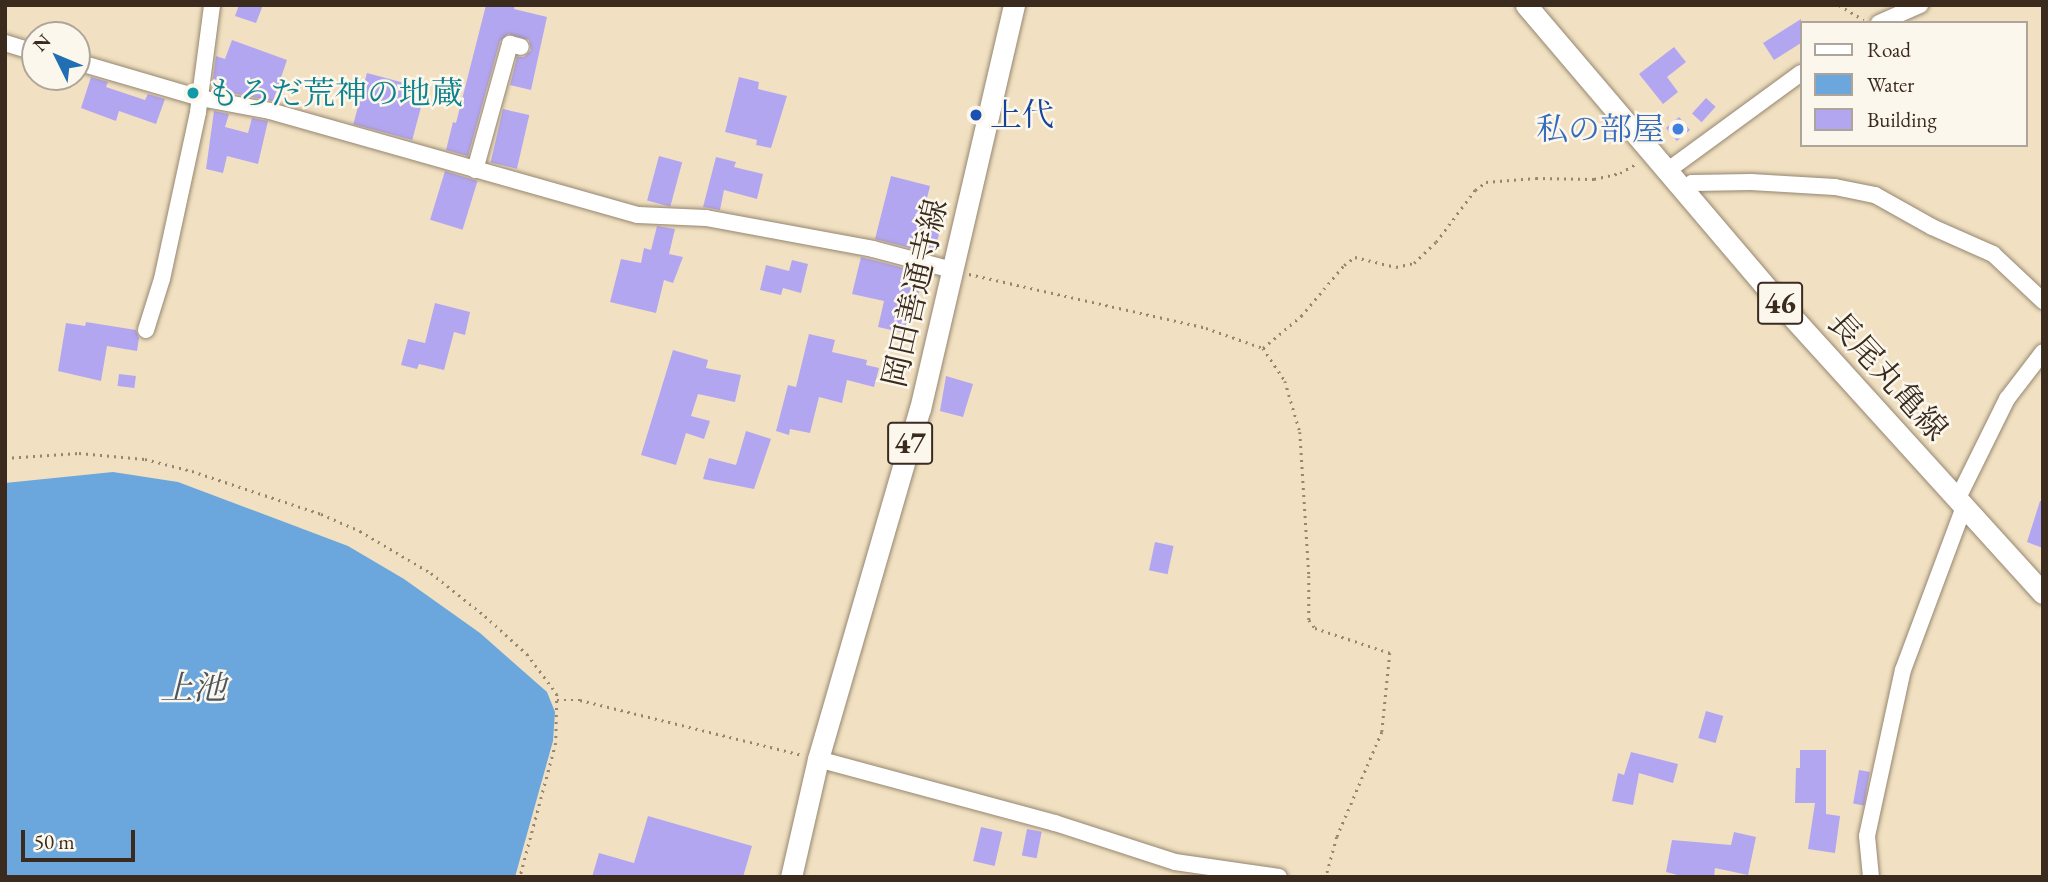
<!DOCTYPE html>
<html>
<head>
<meta charset="utf-8">
<style>
  body { margin:0 }
  #map { position:relative; width:2048px; height:882px; overflow:hidden; background:#f1e1c2; font-family:"EB Garamond","Noto Serif JP",serif }
  div>[style] { position:absolute }
  [style*='--x'] { left:calc(var(--x)*1px); top:calc(var(--y)*1px); width:calc(var(--w)*1px); rotate:calc(var(--a)*1deg) }
  .water>* { inset:0; background:#6ba7dc }
  .building>* { inset:0; background:#b3a6f1; transform-origin:0 0 }
  .path>* { height:2.5px; margin-top:-1.25px; transform-origin:0; background:repeating-linear-gradient(90deg,#968670 0 2px,transparent 0 7px) }
  .roads { filter:drop-shadow(0 0 2px #968670) drop-shadow(0 0 2px #968670) }
  .minor>* { height:16px; margin:-8px; padding:0 8px; transform-origin:8px; border-radius:8px; background:#fff }
  .major>* { height:21px; margin:-10.5px; padding:0 10.5px; transform-origin:10.5px; border-radius:10.5px; background:#fff }
  .dots>* { width:19px; height:19px; translate:-50% -50%; box-sizing:border-box; border:4px solid #fbf7ec; border-radius:50% }
  span { translate:-50% -50%; white-space:nowrap; text-align:center; line-height:1.15; -webkit-text-stroke:5px #fbf7ec; paint-order:stroke }
  .shield-label span { padding:2px 5px; background:#fbf7ec; border:2px solid; border-radius:5px; -webkit-text-stroke-width:0 }
  .shield-label { font-size:30px; color:#3b2a1e; font-weight:700 }
  .culture-label { font-size:32px; color:#0d838f }
  .left { translate:0 -50%; text-align:left }
  .transit-label { font-size:32px; color:#164399 }
  .shop-label { font-size:32px; color:#366cbe }
  .right { translate:-100% -50%; text-align:right }
  .street-label { font-size:32px; color:#3b2a1e }
  .water-label { font-size:33px; color:#4c5660; font-style:italic }
  .frame { position:absolute; inset:0; border:7px solid #3b2a1e; pointer-events:none }
  .legend { position:absolute; left:1800px; top:21px; width:228px; height:126px; box-sizing:border-box; background:#fbf7ec; border:2px solid #aea59a; margin:0; padding:9px 12px; list-style:none; font-size:21px; color:#3b2a1e }
  .legend li { display:flex; align-items:center; gap:14px; height:35px }
  .legend b { width:35px; border:2px solid #aea59a }
  .north { position:absolute; left:21px; top:21px; width:70px; height:70px; box-sizing:border-box; background:#fbf7ec; border:2px solid #aea59a; border-radius:50%; rotate:313deg; font-size:19px; font-weight:700; line-height:28px; text-align:center; color:#3b2a1e }
  .north::after { content:''; display:block; margin:auto; width:24px; height:32px; background:#1f6fb2; clip-path:polygon(50% 0,100% 100%,50% 72%,0 100%) }
  .scale { position:absolute; left:21px; top:830px; width:114px; height:32px; box-sizing:border-box; border:4px solid #3b2a1e; border-top:0; padding-left:9px; font-size:21px; line-height:24px; white-space:nowrap; color:#3b2a1e; -webkit-text-stroke:5px #fbf7ec; paint-order:stroke }
</style>
</head>
<body>
<div id="map">
  <div class="water">
    <i style="clip-path:polygon(113px 472px,178px 482px,348px 546px,404px 579px,480px 633px,547px 692px,555px 712px,553px 741px,515px 877px,5px 877px,5px 483px)"></i>
  </div>
  <div class="building">
    <i style="clip-path:polygon(239px 5px,263px 5px,256px 23px,235px 16px)"></i>
    <i style="clip-path:polygon(486px 5px,515px 5px,514px 9px,547px 17px,531px 90px,510px 85px,517px 57px,524px 57px,531px 50px,529px 40px,508px 34px,500px 41px,468px 156px,446px 150px,453px 122px,456px 123px)"></i>
    <i style="clip-path:polygon(1801px 19px,1801px 43px,1774px 60px,1763px 43px)"></i>
    <i style="clip-path:polygon(232px 40px,287px 60px,273px 101px,217px 90px,220px 81px,213px 79px,216px 56px,225px 59px)"></i>
    <i style="clip-path:polygon(1674px 47px,1686px 62px,1667px 77px,1678px 92px,1663px 104px,1639px 74px)"></i>
    <i style="left:367px;top:73px;width:61px;height:53px;rotate:15deg"></i>
    <i style="clip-path:polygon(91px 77px,108px 82px,106px 87px,145px 100px,148px 94px,165px 99px,156px 124px,119px 111px,116px 121px,81px 108px)"></i>
    <i style="clip-path:polygon(739px 77px,759px 82px,758px 89px,787px 96px,771px 148px,756px 145px,757px 140px,725px 132px)"></i>
    <i style="left:1706px;top:98px;width:13px;height:21px;rotate:42deg"></i>
    <i style="left:503px;top:109px;width:27px;height:55px;rotate:13deg"></i>
    <i style="clip-path:polygon(214px 111px,229px 114px,225px 127px,248px 133px,252px 118px,268px 121px,258px 164px,227px 156px,223px 173px,206px 169px)"></i>
    <i style="left:1679px;top:117px;width:17px;height:17px;rotate:50deg"></i>
    <i style="left:659px;top:156px;width:24px;height:46px;rotate:15deg"></i>
    <i style="clip-path:polygon(716px 157px,736px 162px,734px 167px,763px 174px,757px 199px,724px 190px,720px 210px,703px 207px)"></i>
    <i style="left:445px;top:171px;width:34px;height:51px;rotate:17deg"></i>
    <i style="clip-path:polygon(891px 176px,930px 186px,927px 198px,922px 197px,915px 224px,940px 230px,934px 254px,875px 239px)"></i>
    <i style="clip-path:polygon(657px 226px,675px 229px,669px 254px,683px 257px,673px 283px,664px 280px,656px 313px,610px 302px,621px 259px,641px 263px,644px 248px,651px 250px)"></i>
    <i style="clip-path:polygon(861px 257px,923px 273px,917px 302px,913px 300px,905px 333px,878px 327px,884px 301px,852px 294px)"></i>
    <i style="clip-path:polygon(792px 260px,808px 264px,801px 293px,783px 288px,781px 295px,760px 290px,766px 265px,789px 271px)"></i>
    <i style="clip-path:polygon(435px 303px,470px 312px,465px 335px,454px 332px,444px 370px,419px 364px,417px 369px,401px 365px,408px 339px,425px 343px)"></i>
    <i style="clip-path:polygon(86px 322px,136px 330px,139px 338px,137px 351px,107px 346px,101px 381px,58px 371px,66px 323px,85px 326px)"></i>
    <i style="clip-path:polygon(809px 334px,835px 340px,832px 352px,867px 360px,866px 365px,879px 368px,874px 387px,847px 380px,842px 403px,819px 397px,810px 433px,790px 429px,789px 435px,776px 431px,788px 385px,796px 387px)"></i>
    <i style="clip-path:polygon(673px 350px,708px 360px,706px 368px,741px 375px,735px 402px,698px 394px,691px 416px,710px 421px,704px 439px,686px 433px,676px 465px,641px 455px)"></i>
    <i style="left:119px;top:374px;width:17px;height:12px;rotate:7deg"></i>
    <i style="clip-path:polygon(946px 376px,973px 384px,963px 417px,940px 411px)"></i>
    <i style="clip-path:polygon(746px 431px,771px 439px,754px 489px,703px 479px,709px 458px,736px 465px)"></i>
    <i style="clip-path:polygon(2040px 501px,2043px 501px,2043px 548px,2027px 542px)"></i>
    <i style="left:1155px;top:542px;width:19px;height:29px;rotate:12deg"></i>
    <i style="left:1706px;top:711px;width:18px;height:28px;rotate:16deg"></i>
    <i style="clip-path:polygon(1800px 750px,1826px 750px,1826px 814px,1840px 816px,1835px 853px,1808px 849px,1815px 803px,1795px 803px,1796px 768px,1800px 768px)"></i>
    <i style="clip-path:polygon(1631px 752px,1678px 764px,1673px 783px,1639px 773px,1633px 805px,1612px 801px,1618px 773px,1624px 775px)"></i>
    <i style="left:1859px;top:770px;width:11px;height:34px;rotate:10deg"></i>
    <i style="clip-path:polygon(648px 816px,752px 846px,743px 877px,592px 877px,599px 853px,634px 863px)"></i>
    <i style="left:981px;top:827px;width:22px;height:35px;rotate:13deg"></i>
    <i style="left:1027px;top:829px;width:15px;height:27px;rotate:11deg"></i>
    <i style="clip-path:polygon(1734px 832px,1756px 837px,1748px 875px,1715px 868px,1714px 877px,1685px 877px,1666px 872px,1672px 840px,1731px 845px)"></i>
  </div>
  <div class="path">
    <i style="--x:1839;--y:5;--w:29;--a:31"></i>
    <i style="--x:969;--y:274;--w:243;--a:12.8"></i>
    <i style="--x:1206;--y:328;--w:60;--a:19.3"></i>
    <i style="--x:1263;--y:348;--w:40;--a:56"></i>
    <i style="--x:1285;--y:381;--w:53;--a:73.6"></i>
    <i style="--x:1300;--y:432;--w:144;--a:86.4"></i>
    <i style="--x:1309;--y:576;--w:44;--a:90"></i>
    <i style="--x:1309;--y:620;--w:10;--a:53"></i>
    <i style="--x:1315;--y:628;--w:79;--a:18.4"></i>
    <i style="--x:1390;--y:653;--w:79;--a:95.8"></i>
    <i style="--x:1382;--y:732;--w:114;--a:113.2"></i>
    <i style="--x:1337;--y:837;--w:41;--a:105.4"></i>
    <i style="--x:1263;--y:348;--w:50;--a:-40.1"></i>
    <i style="--x:1301;--y:316;--w:67;--a:-49.9"></i>
    <i style="--x:1344;--y:265;--w:14;--a:-36"></i>
    <i style="--x:1355;--y:257;--w:42;--a:13.7"></i>
    <i style="--x:1396;--y:267;--w:18;--a:-13"></i>
    <i style="--x:1414;--y:263;--w:30;--a:-44"></i>
    <i style="--x:1436;--y:242;--w:65;--a:-53.1"></i>
    <i style="--x:1475;--y:190;--w:14;--a:-36"></i>
    <i style="--x:1486;--y:182;--w:50;--a:-4.6"></i>
    <i style="--x:1536;--y:178;--w:58;--a:1"></i>
    <i style="--x:1594;--y:179;--w:27;--a:-13"></i>
    <i style="--x:1620;--y:173;--w:20;--a:-30"></i>
    <i style="--x:5;--y:458;--w:74;--a:-3.9"></i>
    <i style="--x:79;--y:453;--w:66;--a:5.2"></i>
    <i style="--x:145;--y:459;--w:49;--a:14.3"></i>
    <i style="--x:192;--y:471;--w:136;--a:18.4"></i>
    <i style="--x:321;--y:514;--w:43;--a:23.6"></i>
    <i style="--x:360;--y:531;--w:82;--a:30.6"></i>
    <i style="--x:431;--y:573;--w:69;--a:38.5"></i>
    <i style="--x:485;--y:616;--w:57;--a:42.1"></i>
    <i style="--x:527;--y:654;--w:50;--a:53.1"></i>
    <i style="--x:557;--y:694;--w:49;--a:91.2"></i>
    <i style="--x:556;--y:743;--w:139;--a:105"></i>
    <i style="--x:557;--y:700;--w:23;--a:0"></i>
    <i style="--x:580;--y:700;--w:229;--a:13.9"></i>
  </div>
  <div class="roads">
    <div class="minor">
      <i style="--x:1879;--y:23;--w:45;--a:-23.7"></i>
      <i style="--x:5;--y:43;--w:31;--a:17"></i>
      <i style="--x:77;--y:62;--w:128;--a:16.3"></i>
      <i style="--x:200;--y:98;--w:71;--a:10.5"></i>
      <i style="--x:270;--y:111;--w:382;--a:15.8"></i>
      <i style="--x:638;--y:215;--w:68;--a:2.5"></i>
      <i style="--x:706;--y:218;--w:170;--a:10.5"></i>
      <i style="--x:873;--y:249;--w:82;--a:14.9"></i>
      <i style="--x:475;--y:170;--w:131;--a:-74.5"></i>
      <i style="--x:510;--y:44;--w:11;--a:15"></i>
      <i style="--x:1667;--y:171;--w:166;--a:-36.2"></i>
      <i style="--x:1683;--y:191;--w:12;--a:-42"></i>
      <i style="--x:1692;--y:183;--w:59;--a:-1"></i>
      <i style="--x:1751;--y:182;--w:84;--a:3.4"></i>
      <i style="--x:1835;--y:187;--w:41;--a:11.3"></i>
      <i style="--x:1875;--y:195;--w:65;--a:29.3"></i>
      <i style="--x:1932;--y:227;--w:67;--a:23.9"></i>
      <i style="--x:1993;--y:254;--w:69;--a:43.2"></i>
      <i style="--x:146;--y:330;--w:53;--a:-72.6"></i>
      <i style="--x:162;--y:279;--w:171;--a:-77.8"></i>
      <i style="--x:198;--y:112;--w:108;--a:-82.5"></i>
      <i style="--x:1957;--y:500;--w:113;--a:-63.7"></i>
      <i style="--x:2007;--y:399;--w:59;--a:-52.5"></i>
      <i style="--x:818;--y:759;--w:245;--a:15.1"></i>
      <i style="--x:1055;--y:823;--w:126;--a:18"></i>
      <i style="--x:1175;--y:862;--w:105;--a:8.2"></i>
      <i style="--x:1871;--y:877;--w:41;--a:-95.6"></i>
      <i style="--x:1867;--y:836;--w:170;--a:-77.8"></i>
      <i style="--x:1903;--y:670;--w:174;--a:-69.5"></i>
    </div>
    <div class="major">
      <i style="--x:1526;--y:5;--w:401;--a:49.6"></i>
      <i style="--x:1786;--y:310;--w:382;--a:47.8"></i>
      <i style="--x:791;--y:877;--w:121;--a:-77.1"></i>
      <i style="--x:818;--y:759;--w:365;--a:-73.8"></i>
      <i style="--x:920;--y:409;--w:415;--a:-76.9"></i>
    </div>
  </div>
  <div class="dots">
    <i style="left:193px;top:93px;background:#0f9aa8"></i>
    <i style="left:976px;top:115px;background:#1a4fb4"></i>
    <i style="left:1678px;top:129px;background:#3f7fe0"></i>
  </div>
  <div class="shield-label">
    <span style="left:1780px;top:303px">46</span>
    <span style="left:910px;top:443px">47</span>
  </div>
  <div class="culture-label">
    <span class="left" style="left:207px;top:93px">もろだ荒神の地蔵</span>
  </div>
  <div class="transit-label">
    <span class="left" style="left:990px;top:115px">上代</span>
  </div>
  <div class="shop-label">
    <span class="right" style="left:1664px;top:129px">私の部屋</span>
  </div>
  <div class="street-label">
    <span style="left:915px;top:293px;rotate:-77deg">岡田善通寺線</span>
    <span style="left:1888px;top:376px;rotate:48deg">長尾丸亀線</span>
  </div>
  <div class="water-label">
    <span style="left:193px;top:688px">上池</span>
  </div>
  <div class="frame"></div>
  <ul class="legend">
  <li><b style="height:9px;background:#fff"></b>Road</li>
  <li><b style="height:19px;background:#6ba7dc"></b>Water</li>
  <li><b style="height:19px;background:#b3a6f1"></b>Building</li>
  </ul>
  <div class="north">N</div>
  <div class="scale">50 m</div>
</div>
</body>
</html>
